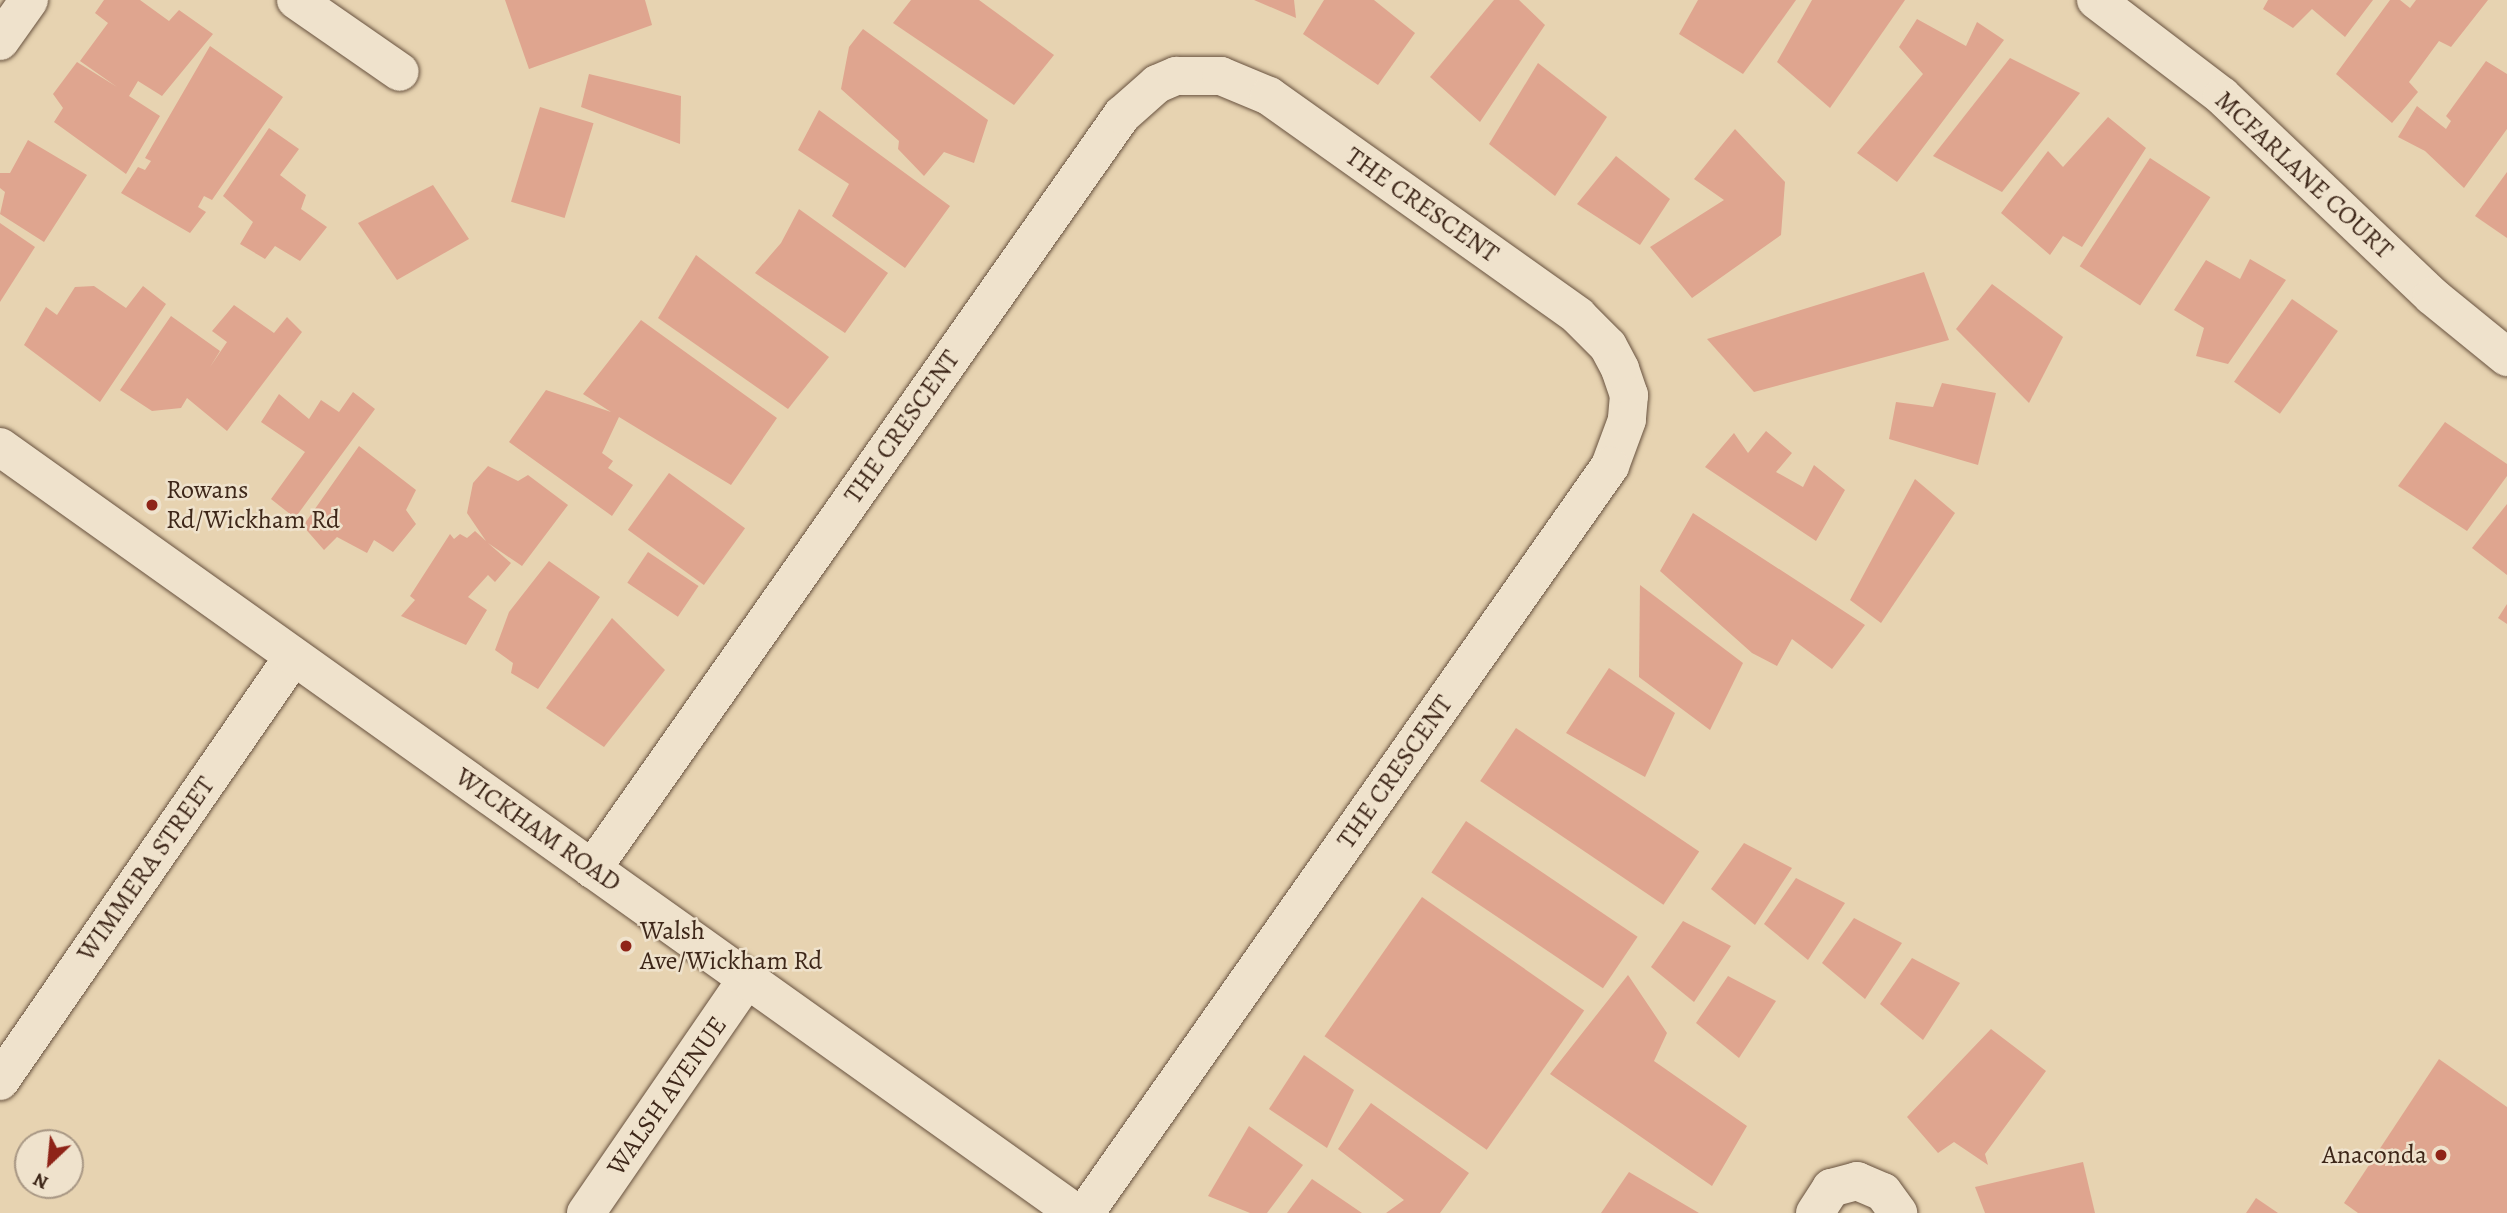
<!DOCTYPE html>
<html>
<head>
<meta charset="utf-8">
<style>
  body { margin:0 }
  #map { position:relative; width:2507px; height:1213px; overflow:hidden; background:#e7d3b1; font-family:Alegreya,serif }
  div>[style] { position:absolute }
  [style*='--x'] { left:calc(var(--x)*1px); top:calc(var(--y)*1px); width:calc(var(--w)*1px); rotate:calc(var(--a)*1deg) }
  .building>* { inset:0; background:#dfa58f; transform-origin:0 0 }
  .roads { filter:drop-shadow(0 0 2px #68523f) drop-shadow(0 0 2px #68523f) }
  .minor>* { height:38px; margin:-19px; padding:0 19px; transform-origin:19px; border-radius:19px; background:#efe2cc }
  .tertiary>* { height:38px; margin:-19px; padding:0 19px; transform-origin:19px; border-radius:19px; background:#efe2cc }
  .secondary>* { height:38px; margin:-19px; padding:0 19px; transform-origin:19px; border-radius:19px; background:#efe2cc }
  .dots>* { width:19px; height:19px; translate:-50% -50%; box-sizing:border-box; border:4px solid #efe2cc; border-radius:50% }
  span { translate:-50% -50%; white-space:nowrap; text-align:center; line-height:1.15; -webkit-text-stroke:5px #efe2cc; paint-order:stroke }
  .street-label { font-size:26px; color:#3e2719 }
  .poi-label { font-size:26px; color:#3e2719 }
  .left { translate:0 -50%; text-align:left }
  .right { translate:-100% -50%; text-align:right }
  .north { position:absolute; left:14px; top:1129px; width:70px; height:70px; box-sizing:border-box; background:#efe2cc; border:2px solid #a89784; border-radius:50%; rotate:206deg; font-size:19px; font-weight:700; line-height:28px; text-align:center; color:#3e2719 }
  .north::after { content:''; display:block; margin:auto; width:24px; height:32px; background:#8f2418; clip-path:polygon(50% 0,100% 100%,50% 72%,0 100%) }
</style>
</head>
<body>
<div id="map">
  <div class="building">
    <i style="clip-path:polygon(104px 0,140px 0,169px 21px,179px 10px,213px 34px,162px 96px,138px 81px,129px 96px,160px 116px,126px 174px,54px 122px,63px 108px,53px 94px,77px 62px,117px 87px,80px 61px,108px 23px,95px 13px)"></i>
    <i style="clip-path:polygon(505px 0,645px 0,652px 25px,529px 69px)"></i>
    <i style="clip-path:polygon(911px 0,979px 0,1054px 55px,1014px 105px,893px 23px)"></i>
    <i style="clip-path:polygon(1254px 0,1294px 0,1296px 18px)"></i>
    <i style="clip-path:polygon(1324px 0,1374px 0,1415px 33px,1378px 85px,1303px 34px)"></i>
    <i style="clip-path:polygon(1494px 0,1519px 0,1545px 25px,1480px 122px,1430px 77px)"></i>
    <i style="clip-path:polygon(1698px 0,1796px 0,1743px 74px,1679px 34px)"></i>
    <i style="clip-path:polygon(1812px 0,1905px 0,1830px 108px,1777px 62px)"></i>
    <i style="clip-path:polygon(2268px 0,2373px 0,2345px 37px,2312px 9px,2293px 28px,2263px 9px)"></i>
    <i style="clip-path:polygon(2390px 0,2400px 0,2410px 8px,2416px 0,2488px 0,2451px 47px,2439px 41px,2409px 82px,2418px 92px,2392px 123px,2336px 74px)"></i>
    <i style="clip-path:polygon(1917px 19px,1966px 46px,1977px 22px,2004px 40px,1897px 182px,1857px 153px,1923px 74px,1899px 47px)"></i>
    <i style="clip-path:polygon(863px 29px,988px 120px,974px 163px,944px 152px,924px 176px,898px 149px,899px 141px,841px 89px,849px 47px)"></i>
    <i style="clip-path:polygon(210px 46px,283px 97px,212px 200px,204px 196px,198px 207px,206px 212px,190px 233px,121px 193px,138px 167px,145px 170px,151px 161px,145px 158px)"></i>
    <i style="clip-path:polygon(2010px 58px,2080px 93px,2002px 192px,1933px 156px)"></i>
    <i style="clip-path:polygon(2486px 61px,2507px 74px,2507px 129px,2464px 188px,2425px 151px,2398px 137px,2417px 106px,2446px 129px,2451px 121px,2446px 116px)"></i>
    <i style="clip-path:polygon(1538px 63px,1607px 117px,1555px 196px,1489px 144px)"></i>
    <i style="clip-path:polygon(589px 74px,681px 96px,680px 144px,581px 107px)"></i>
    <i style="left:540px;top:107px;width:56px;height:99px;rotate:17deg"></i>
    <i style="clip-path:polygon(819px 110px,950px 206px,905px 268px,832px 216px,849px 184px,798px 150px)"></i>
    <i style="clip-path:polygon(2108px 117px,2146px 148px,2082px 247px,2063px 236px,2050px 255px,2001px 213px,2048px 151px,2063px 167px)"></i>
    <i style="clip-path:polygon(269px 128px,299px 149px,280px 175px,306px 195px,301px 209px,327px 227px,300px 261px,275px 246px,265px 259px,240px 244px,253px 222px,223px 196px)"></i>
    <i style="clip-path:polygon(1735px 129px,1785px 182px,1781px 235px,1692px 298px,1650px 247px,1724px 200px,1694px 179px)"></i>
    <i style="clip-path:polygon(28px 140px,87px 175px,44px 242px,0 214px,5px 192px,0 188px,0 173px,10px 173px)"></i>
    <i style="clip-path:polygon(1616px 156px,1670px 199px,1640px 245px,1577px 204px)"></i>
    <i style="left:2150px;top:158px;width:72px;height:129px;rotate:33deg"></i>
    <i style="clip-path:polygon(2507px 172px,2507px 238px,2475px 216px)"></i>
    <i style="clip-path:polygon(433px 185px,469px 239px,397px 280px,358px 223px)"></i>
    <i style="clip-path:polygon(799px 209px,888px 273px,845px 333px,755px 273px,781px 243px)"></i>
    <i style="clip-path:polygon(0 223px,35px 247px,0 302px)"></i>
    <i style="clip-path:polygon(696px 255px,829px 357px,788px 409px,658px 318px)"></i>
    <i style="clip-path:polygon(2250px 259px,2286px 280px,2228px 364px,2196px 356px,2204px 328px,2174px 310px,2206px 260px,2240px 279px)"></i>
    <i style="clip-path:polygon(1924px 272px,1949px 340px,1754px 392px,1707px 339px)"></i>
    <i style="clip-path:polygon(1992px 284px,2063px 337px,2029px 403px,1956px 329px)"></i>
    <i style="clip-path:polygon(94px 286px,126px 308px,143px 286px,166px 304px,100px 402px,24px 345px,46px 307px,57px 315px,75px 287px)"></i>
    <i style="left:2292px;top:299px;width:56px;height:101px;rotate:35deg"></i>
    <i style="clip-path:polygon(234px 305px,274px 333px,287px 317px,302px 332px,227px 431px,187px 398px,181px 408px,152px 411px,120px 390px,171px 316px,220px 351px,210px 367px,227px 342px,212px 331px)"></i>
    <i style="clip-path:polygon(641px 320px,777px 418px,731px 485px,619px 417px,602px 453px,613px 461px,608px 468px,633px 485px,612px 516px,509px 442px,546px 390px,611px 412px,583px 394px)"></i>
    <i style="clip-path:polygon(1942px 383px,1996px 393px,1978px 465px,1889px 439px,1896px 402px,1933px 407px)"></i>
    <i style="clip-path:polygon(353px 392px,375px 409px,295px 518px,271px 499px,305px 452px,261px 422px,279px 394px,309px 419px,321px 400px,339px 412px)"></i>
    <i style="clip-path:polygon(2445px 422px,2507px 464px,2507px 476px,2467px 531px,2398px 486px)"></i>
    <i style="clip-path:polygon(1766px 431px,1792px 453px,1776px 472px,1803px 487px,1814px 465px,1845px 490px,1816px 541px,1705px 467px,1734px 433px,1748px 453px)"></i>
    <i style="clip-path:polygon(359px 446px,416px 490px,406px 510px,416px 524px,393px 552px,374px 540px,367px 553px,337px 537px,324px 550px,303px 526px)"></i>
    <i style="clip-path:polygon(488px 466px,518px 481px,528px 475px,568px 505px,522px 566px,488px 543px,511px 563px,495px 582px,488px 575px,468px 597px,487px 610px,466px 645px,401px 616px,415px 600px,410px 596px,450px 534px,454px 539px,460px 534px,467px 538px,475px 531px,486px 541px,467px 513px,473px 483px)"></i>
    <i style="left:669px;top:473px;width:94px;height:70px;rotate:36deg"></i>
    <i style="clip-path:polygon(1915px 479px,1955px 513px,1881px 623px,1850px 600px)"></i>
    <i style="clip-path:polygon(2507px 504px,2507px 575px,2472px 548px)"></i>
    <i style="clip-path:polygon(1693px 513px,1865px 625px,1832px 669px,1792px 639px,1777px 666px,1752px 653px,1660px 571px)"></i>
    <i style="left:648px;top:552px;width:61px;height:37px;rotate:34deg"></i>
    <i style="clip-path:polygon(549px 561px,600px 597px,538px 689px,511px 673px,513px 663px,495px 650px,509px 612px)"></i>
    <i style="clip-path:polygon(1640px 585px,1743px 663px,1710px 730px,1639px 677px)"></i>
    <i style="clip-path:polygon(2507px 604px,2507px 624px,2498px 618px)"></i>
    <i style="clip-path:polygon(612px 618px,665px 670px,604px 747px,546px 708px)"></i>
    <i style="clip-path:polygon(1609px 668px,1675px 713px,1645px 777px,1566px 733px)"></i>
    <i style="left:1516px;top:728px;width:221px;height:64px;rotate:34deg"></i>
    <i style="left:1466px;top:821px;width:207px;height:62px;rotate:34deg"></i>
    <i style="clip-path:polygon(1744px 843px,1792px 868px,1755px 925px,1711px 889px)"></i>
    <i style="clip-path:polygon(1796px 878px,1845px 903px,1808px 960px,1764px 924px)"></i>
    <i style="left:1422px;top:897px;width:198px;height:170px;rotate:35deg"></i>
    <i style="clip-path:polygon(1854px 918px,1902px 943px,1865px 999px,1822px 963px)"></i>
    <i style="clip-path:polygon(1683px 921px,1731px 946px,1694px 1002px,1651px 967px)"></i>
    <i style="clip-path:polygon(1912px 958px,1960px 983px,1923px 1040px,1880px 1004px)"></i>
    <i style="clip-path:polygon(1628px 975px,1667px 1033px,1654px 1061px,1747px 1126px,1712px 1186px,1550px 1074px)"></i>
    <i style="clip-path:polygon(1728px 976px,1776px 1001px,1739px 1058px,1696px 1023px)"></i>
    <i style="clip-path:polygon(1991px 1029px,2046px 1071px,1985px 1154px,1988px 1165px,1954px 1142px,1938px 1153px,1907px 1117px)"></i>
    <i style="clip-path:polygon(1304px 1055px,1354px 1090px,1327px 1148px,1269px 1109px)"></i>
    <i style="clip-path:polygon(2439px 1059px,2507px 1107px,2507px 1213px,2358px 1213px,2344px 1203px)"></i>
    <i style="clip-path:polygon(1371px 1103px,1469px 1173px,1440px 1213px,1386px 1213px,1404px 1200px,1338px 1149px)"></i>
    <i style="clip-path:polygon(1249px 1126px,1303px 1165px,1267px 1213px,1250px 1213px,1208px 1196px)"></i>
    <i style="clip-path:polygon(2083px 1162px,2095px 1213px,1985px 1213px,1975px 1187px)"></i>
    <i style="clip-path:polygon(1629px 1172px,1699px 1213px,1601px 1213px)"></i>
    <i style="clip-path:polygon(1312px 1179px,1362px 1213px,1287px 1213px)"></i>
    <i style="clip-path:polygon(2256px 1198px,2278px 1213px,2246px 1213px)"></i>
  </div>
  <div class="roads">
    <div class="minor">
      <i style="--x:296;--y:0;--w:126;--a:34.7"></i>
      <i style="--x:2096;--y:0;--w:158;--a:37.3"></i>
      <i style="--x:2222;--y:96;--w:290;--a:43.6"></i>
      <i style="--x:2432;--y:296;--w:97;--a:39.1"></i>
      <i style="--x:592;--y:869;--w:922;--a:-54.9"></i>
      <i style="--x:1122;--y:115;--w:47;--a:-41.5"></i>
      <i style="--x:1157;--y:84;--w:21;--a:-23"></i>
      <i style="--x:1176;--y:76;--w:45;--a:0"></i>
      <i style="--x:1221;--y:76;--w:52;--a:22.6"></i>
      <i style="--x:1269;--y:96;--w:379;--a:35.4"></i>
      <i style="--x:1578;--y:316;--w:42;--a:45"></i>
      <i style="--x:1608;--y:346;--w:26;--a:62"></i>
      <i style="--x:1620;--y:369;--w:28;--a:71"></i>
      <i style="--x:1629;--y:395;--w:25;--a:95"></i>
      <i style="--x:1627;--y:420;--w:49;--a:110.3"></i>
      <i style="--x:1610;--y:466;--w:913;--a:125.1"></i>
      <i style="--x:0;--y:1081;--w:515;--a:-55.35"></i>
      <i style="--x:586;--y:1213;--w:284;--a:-55.5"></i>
      <i style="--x:1815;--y:1213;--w:30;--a:-57"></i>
      <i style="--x:1831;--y:1188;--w:27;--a:-15"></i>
      <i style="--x:1857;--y:1181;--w:28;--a:23"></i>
      <i style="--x:1883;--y:1192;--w:26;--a:54"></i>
    </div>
    <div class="tertiary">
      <i style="--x:0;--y:41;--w:50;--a:-54.7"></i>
    </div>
    <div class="secondary">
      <i style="--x:0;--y:447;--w:1321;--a:35.45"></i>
    </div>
  </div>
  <div class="dots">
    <i style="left:152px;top:505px;background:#8f2418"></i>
    <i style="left:626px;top:946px;background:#8f2418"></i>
    <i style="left:2441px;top:1155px;background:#8f2418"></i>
  </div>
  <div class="street-label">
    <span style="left:2304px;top:175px;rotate:43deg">MCFARLANE COURT</span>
    <span style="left:1422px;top:205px;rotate:35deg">THE CRESCENT</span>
    <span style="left:902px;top:427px;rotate:-55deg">THE CRESCENT</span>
    <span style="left:1395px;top:772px;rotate:-55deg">THE CRESCENT</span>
    <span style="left:538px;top:830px;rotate:35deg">WICKHAM ROAD</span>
    <span style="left:146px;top:869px;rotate:-55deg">WIMMERA STREET</span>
    <span style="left:667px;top:1096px;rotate:-55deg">WALSH AVENUE</span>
  </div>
  <div class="poi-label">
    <span class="left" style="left:166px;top:505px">Rowans<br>Rd/Wickham Rd</span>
    <span class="left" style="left:640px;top:946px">Walsh<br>Ave/Wickham Rd</span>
    <span class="right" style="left:2427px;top:1155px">Anaconda</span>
  </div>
  <div class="north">N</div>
</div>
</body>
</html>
